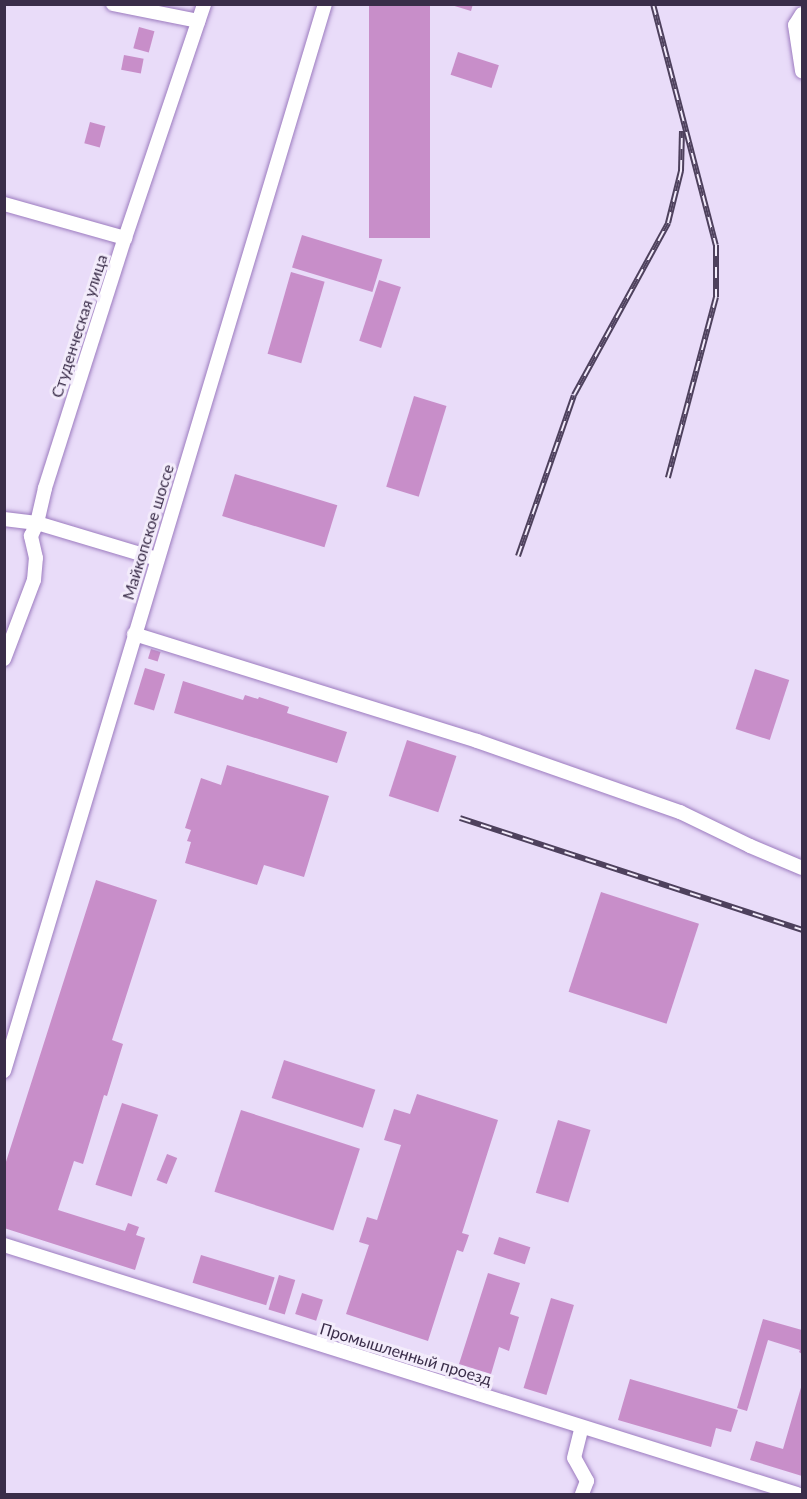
<!DOCTYPE html>
<html>
<head>
<meta charset="utf-8">
<style>
  body { margin:0 }
  #map { position:relative; width:807px; height:1499px; overflow:hidden; background:#e9dcf9; font-family:Lato,sans-serif }
  div>[style] { position:absolute }
  [style*='--x'] { left:calc(var(--x)*1px); top:calc(var(--y)*1px); width:calc(var(--w)*1px); rotate:calc(var(--a)*1deg) }
  .building>* { inset:0; background:#c88ec9; transform-origin:0 0 }
  .roads { filter:drop-shadow(0 0 2px #9c7bbf) drop-shadow(0 0 2px #9c7bbf) }
  .minor>* { height:14px; margin:-7px; padding:0 7px; transform-origin:7px; border-radius:7px; background:#fff }
  .rail>* { height:6px; margin-top:-3px; transform-origin:0; background:repeating-linear-gradient(90deg,#f3ecfb 0 11px,#4e415d 0 22px); box-sizing:border-box; border-block:2px solid #4e415d }
  span { translate:-50% -50%; white-space:nowrap; text-align:center; line-height:1.15; -webkit-text-stroke:6px #f3ecfb; paint-order:stroke }
  .street-label { font-size:16px; color:#3a2d49 }
  .frame { position:absolute; inset:0; border:6px solid #3a2d49; pointer-events:none }
</style>
</head>
<body>
<div id="map">
  <div class="building">
    <i style="left:369px;top:4px;width:61px;height:234px"></i>
    <i style="clip-path:polygon(448px 4px,473px 4px,471px 11px)"></i>
    <i style="left:139px;top:27px;width:16px;height:22px;rotate:15deg"></i>
    <i style="left:458px;top:52px;width:43px;height:24px;rotate:18deg"></i>
    <i style="left:124px;top:55px;width:20px;height:15px;rotate:11deg"></i>
    <i style="left:90px;top:122px;width:16px;height:22px;rotate:15deg"></i>
    <i style="left:302px;top:235px;width:84px;height:34px;rotate:17deg"></i>
    <i style="left:291px;top:272px;width:35px;height:85px;rotate:16deg"></i>
    <i style="left:379px;top:280px;width:23px;height:64px;rotate:18deg"></i>
    <i style="left:414px;top:396px;width:34px;height:95px;rotate:17deg"></i>
    <i style="left:235px;top:474px;width:107px;height:44px;rotate:17deg"></i>
    <i style="left:151px;top:649px;width:10px;height:10px;rotate:17deg"></i>
    <i style="left:145px;top:668px;width:21px;height:38px;rotate:17deg"></i>
    <i style="left:755px;top:669px;width:36px;height:63px;rotate:18deg"></i>
    <i style="clip-path:polygon(183px 681px,243px 700px,245px 695px,258px 699px,259px 697px,289px 707px,287px 713px,347px 732px,337px 763px,174px 713px)"></i>
    <i style="left:407px;top:740px;width:52px;height:59px;rotate:18deg"></i>
    <i style="clip-path:polygon(227px 765px,329px 796px,304px 877px,264px 865px,257px 885px,185px 863px,191px 842px,187px 841px,191px 830px,185px 828px,201px 778px,221px 785px)"></i>
    <i style="clip-path:polygon(96px 880px,157px 900px,112px 1040px,123px 1044px,107px 1096px,104px 1095px,83px 1164px,74px 1161px,58px 1210px,125px 1231px,128px 1223px,139px 1227px,136px 1235px,145px 1238px,135px 1270px,4px 1228px,4px 1168px)"></i>
    <i style="left:601px;top:892px;width:103px;height:105px;rotate:18deg"></i>
    <i style="left:284px;top:1060px;width:96px;height:40px;rotate:18deg"></i>
    <i style="clip-path:polygon(417px 1094px,498px 1120px,462px 1233px,469px 1235px,463px 1252px,457px 1250px,428px 1341px,346px 1314px,369px 1245px,359px 1242px,367px 1217px,377px 1220px,401px 1145px,384px 1140px,394px 1109px,410px 1114px)"></i>
    <i style="left:122px;top:1103px;width:38px;height:86px;rotate:18deg"></i>
    <i style="left:241px;top:1110px;width:125px;height:86px;rotate:18deg"></i>
    <i style="left:558px;top:1120px;width:34px;height:76px;rotate:17deg"></i>
    <i style="left:167px;top:1154px;width:11px;height:28px;rotate:22deg"></i>
    <i style="left:499px;top:1237px;width:33px;height:18px;rotate:18deg"></i>
    <i style="left:201px;top:1255px;width:77px;height:29px;rotate:17deg"></i>
    <i style="clip-path:polygon(488px 1273px,520px 1283px,510px 1314px,519px 1317px,509px 1351px,499px 1347px,491px 1374px,459px 1364px)"></i>
    <i style="left:279px;top:1275px;width:17px;height:36px;rotate:17deg"></i>
    <i style="left:302px;top:1293px;width:22px;height:22px;rotate:18deg"></i>
    <i style="left:551px;top:1298px;width:24px;height:94px;rotate:17deg"></i>
    <i style="clip-path:polygon(763px 1319px,802px 1330px,802px 1354px,799px 1352px,800px 1350px,768px 1340px,747px 1411px,737px 1408px)"></i>
    <i style="clip-path:polygon(630px 1379px,738px 1410px,731px 1432px,716px 1428px,711px 1447px,618px 1420px)"></i>
    <i style="clip-path:polygon(802px 1384px,802px 1476px,750px 1460px,756px 1441px,783px 1449px)"></i>
  </div>
  <div class="roads">
    <div class="minor">
      <i style="--x:113;--y:4;--w:87;--a:11.3"></i>
      <i style="--x:802;--y:14;--w:13;--a:122"></i>
      <i style="--x:795;--y:25;--w:47;--a:81.3"></i>
      <i style="--x:4;--y:204;--w:126;--a:15.7"></i>
      <i style="--x:4;--y:519;--w:33;--a:7"></i>
      <i style="--x:37;--y:523;--w:125;--a:16.7"></i>
      <i style="--x:134;--y:634;--w:359;--a:17.3"></i>
      <i style="--x:477;--y:741;--w:215;--a:19.3"></i>
      <i style="--x:680;--y:812;--w:78;--a:25.9"></i>
      <i style="--x:750;--y:846;--w:56;--a:22.9"></i>
      <i style="--x:4;--y:659;--w:85;--a:-69.2"></i>
      <i style="--x:34;--y:580;--w:22;--a:-85"></i>
      <i style="--x:36;--y:558;--w:23;--a:-103"></i>
      <i style="--x:31;--y:536;--w:14;--a:-65"></i>
      <i style="--x:37;--y:523;--w:36;--a:-77"></i>
      <i style="--x:45;--y:488;--w:262;--a:-72.3"></i>
      <i style="--x:125;--y:238;--w:247;--a:-71.3"></i>
      <i style="--x:4;--y:1071;--w:1114;--a:-73.26"></i>
      <i style="--x:4;--y:1245;--w:831;--a:17.43"></i>
      <i style="--x:582;--y:1494;--w:14;--a:-69"></i>
      <i style="--x:587;--y:1481;--w:26;--a:-119"></i>
      <i style="--x:574;--y:1458;--w:32;--a:-76"></i>
    </div>
  </div>
  <div class="rail">
    <i style="--x:653;--y:4;--w:249;--a:75.4"></i>
    <i style="--x:716;--y:245;--w:52;--a:90"></i>
    <i style="--x:716;--y:297;--w:187;--a:104.9"></i>
    <i style="--x:518;--y:556;--w:170;--a:-70.8"></i>
    <i style="--x:574;--y:395;--w:196;--a:-61.3"></i>
    <i style="--x:668;--y:223;--w:54;--a:-76"></i>
    <i style="--x:681;--y:171;--w:40;--a:-88.6"></i>
    <i style="--x:460;--y:818;--w:360;--a:18.1"></i>
  </div>
  <div class="street-label">
    <span style="left:79px;top:326px;rotate:-72deg">Студенческая улица</span>
    <span style="left:148px;top:532px;rotate:-73deg">Майкопское шоссе</span>
    <span style="left:406px;top:1354px;rotate:17deg">Промышленный проезд</span>
  </div>
  <div class="frame"></div>
</div>
</body>
</html>
